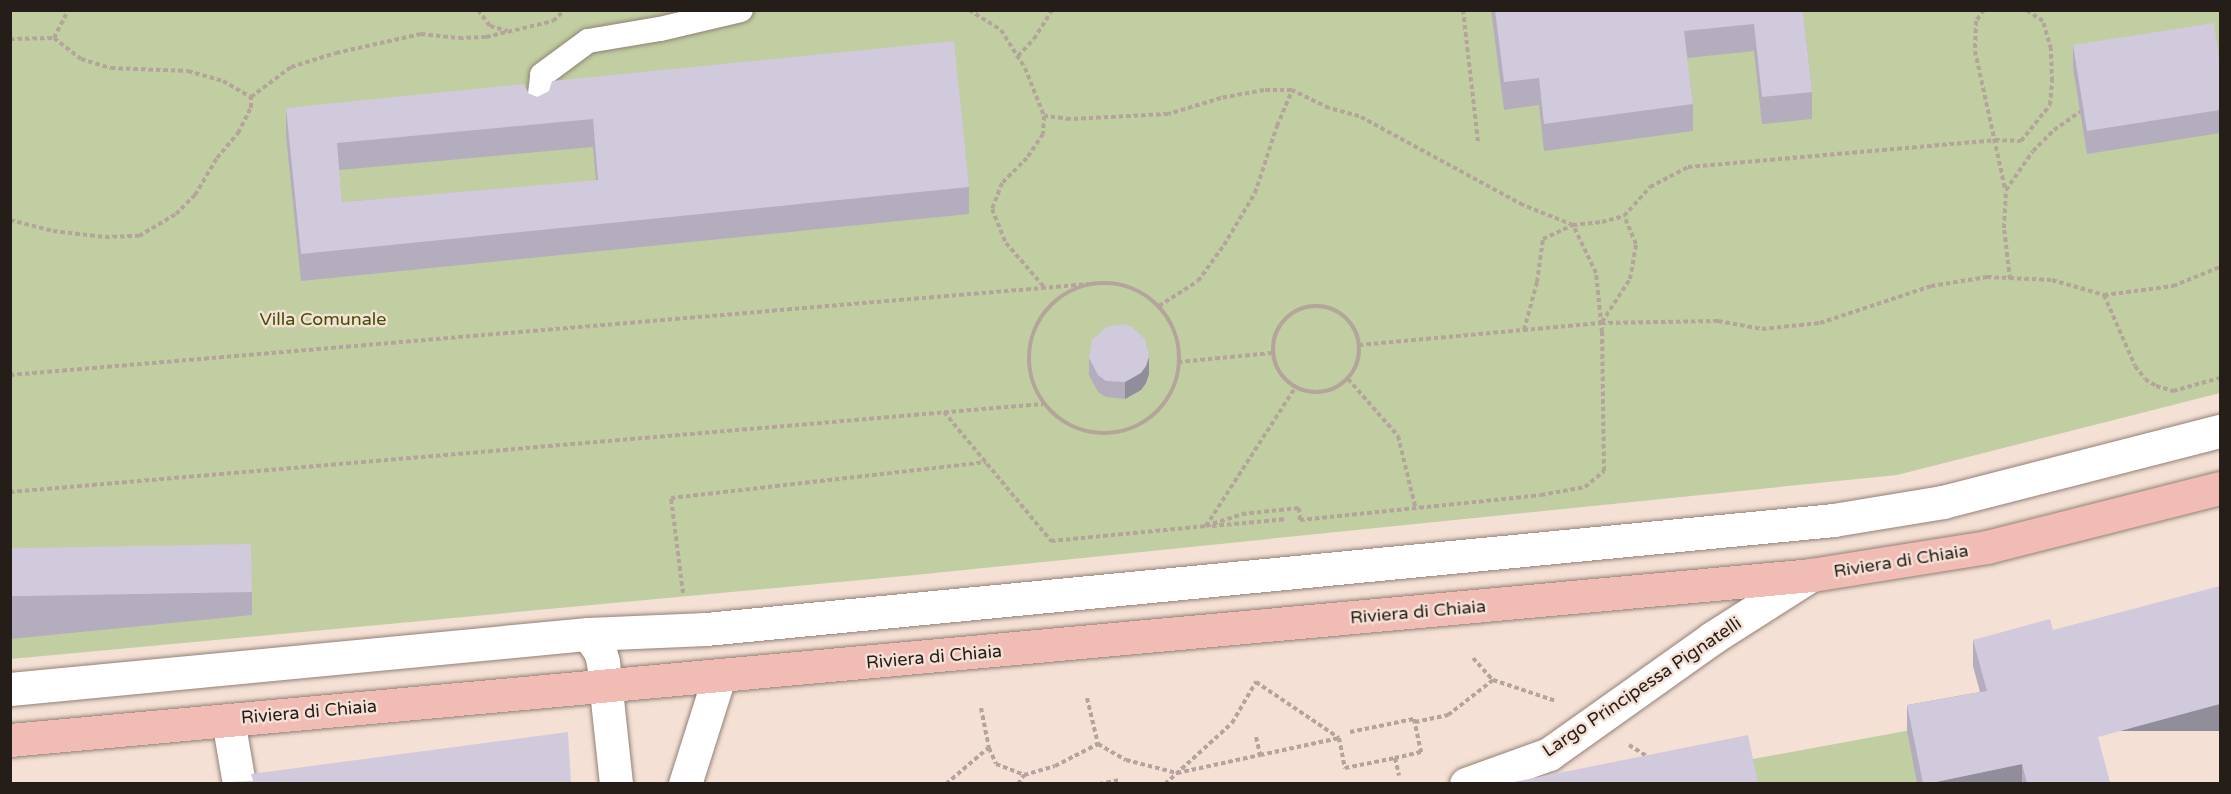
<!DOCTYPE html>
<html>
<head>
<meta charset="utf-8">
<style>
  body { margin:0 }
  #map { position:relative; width:2231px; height:794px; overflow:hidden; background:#f5e0d5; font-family:"Varela Round",sans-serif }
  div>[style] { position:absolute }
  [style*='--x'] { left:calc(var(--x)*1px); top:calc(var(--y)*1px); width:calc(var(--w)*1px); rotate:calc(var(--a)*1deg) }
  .green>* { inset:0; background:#c0cea1 }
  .path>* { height:4px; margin-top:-2px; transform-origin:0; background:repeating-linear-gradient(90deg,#b5a49b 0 4.5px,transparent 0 7.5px) }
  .path>.ring { margin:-2px; padding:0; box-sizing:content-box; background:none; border:4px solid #b5a49b; border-radius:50% }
  .roads { filter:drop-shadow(0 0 2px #938076) drop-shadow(0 0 2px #938076) }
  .lane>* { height:24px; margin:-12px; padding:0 12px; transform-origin:12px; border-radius:12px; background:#fff }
  .street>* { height:33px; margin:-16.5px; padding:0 16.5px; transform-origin:16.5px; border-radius:16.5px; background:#fff }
  .secondary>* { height:33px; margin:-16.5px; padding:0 16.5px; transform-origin:16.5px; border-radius:16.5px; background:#fff }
  .primary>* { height:33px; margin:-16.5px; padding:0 16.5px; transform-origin:16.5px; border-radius:16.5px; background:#f1bcb4 }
  .wall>* { inset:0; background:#b4adbd }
  .shaded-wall>* { inset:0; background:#928d9a; transform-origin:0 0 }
  .building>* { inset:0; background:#d1c9dc; transform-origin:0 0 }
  span { translate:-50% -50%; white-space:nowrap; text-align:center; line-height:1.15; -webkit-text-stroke:5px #f5e0d5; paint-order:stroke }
  .park-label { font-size:18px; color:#414f01 }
  .street-label { font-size:18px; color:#241d18 }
  .frame { position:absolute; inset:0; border:12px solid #241d18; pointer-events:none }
</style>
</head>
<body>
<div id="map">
  <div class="green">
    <i style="clip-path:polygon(11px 11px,2220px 11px,2220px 393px,1897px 475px,915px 575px,11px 659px)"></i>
    <i style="clip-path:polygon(1938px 725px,1987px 783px,1681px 784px,1748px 760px)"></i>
  </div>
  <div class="path">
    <i style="--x:478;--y:10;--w:20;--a:53"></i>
    <i style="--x:490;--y:26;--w:18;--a:16"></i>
    <i style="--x:969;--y:10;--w:38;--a:32"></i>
    <i style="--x:1001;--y:30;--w:45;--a:57.7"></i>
    <i style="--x:1025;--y:68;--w:52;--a:68.4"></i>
    <i style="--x:1044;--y:116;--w:18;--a:93"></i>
    <i style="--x:1043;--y:134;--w:29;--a:124"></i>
    <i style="--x:1027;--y:158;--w:35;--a:135"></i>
    <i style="--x:1002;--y:183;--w:28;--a:111"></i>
    <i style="--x:992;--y:209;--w:37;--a:68"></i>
    <i style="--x:1006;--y:243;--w:60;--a:49.1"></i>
    <i style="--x:1463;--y:10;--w:133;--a:83.5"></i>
    <i style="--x:1984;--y:10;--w:14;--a:126"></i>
    <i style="--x:1976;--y:21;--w:30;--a:92"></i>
    <i style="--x:1975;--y:51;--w:141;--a:77.7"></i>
    <i style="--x:54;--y:38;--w:34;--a:38"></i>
    <i style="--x:81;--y:59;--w:31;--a:17"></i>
    <i style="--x:111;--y:68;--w:77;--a:2.2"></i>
    <i style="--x:188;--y:71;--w:36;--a:16"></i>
    <i style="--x:223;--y:81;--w:32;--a:30"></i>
    <i style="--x:10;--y:39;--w:44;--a:-1.3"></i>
    <i style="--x:54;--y:38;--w:31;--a:-63"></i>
    <i style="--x:1018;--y:56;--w:23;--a:-47"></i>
    <i style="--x:1034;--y:39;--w:34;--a:-58"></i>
    <i style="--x:251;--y:97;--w:50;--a:-36.9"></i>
    <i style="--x:291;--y:67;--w:47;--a:-17.3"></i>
    <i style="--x:336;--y:53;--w:87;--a:-12.6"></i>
    <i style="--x:421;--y:34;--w:38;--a:6"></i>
    <i style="--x:459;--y:38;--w:27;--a:-2"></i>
    <i style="--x:486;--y:37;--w:69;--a:-13.4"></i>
    <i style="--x:553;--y:21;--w:16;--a:-43"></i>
    <i style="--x:10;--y:220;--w:44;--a:14.3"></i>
    <i style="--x:53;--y:231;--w:52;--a:6.6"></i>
    <i style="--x:105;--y:237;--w:34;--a:-2"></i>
    <i style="--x:139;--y:236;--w:43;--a:-30.7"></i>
    <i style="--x:176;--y:214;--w:27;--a:-45"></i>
    <i style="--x:195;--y:195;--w:43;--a:-59.3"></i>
    <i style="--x:217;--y:158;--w:33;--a:-50"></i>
    <i style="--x:238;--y:133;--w:28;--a:-63"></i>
    <i style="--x:251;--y:108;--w:11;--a:-90"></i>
    <i style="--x:2010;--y:279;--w:51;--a:-96.7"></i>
    <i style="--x:2004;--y:228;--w:38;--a:-87"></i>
    <i style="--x:2006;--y:190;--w:47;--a:-55.3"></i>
    <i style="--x:2033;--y:151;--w:30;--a:-45"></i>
    <i style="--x:2054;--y:130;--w:32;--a:-35"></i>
    <i class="ring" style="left:1029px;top:283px;width:146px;height:146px"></i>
    <i style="--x:2104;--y:295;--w:77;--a:66.4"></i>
    <i style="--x:2135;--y:366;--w:16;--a:52"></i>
    <i style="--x:2145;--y:379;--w:13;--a:32"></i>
    <i style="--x:2156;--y:386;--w:18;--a:16"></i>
    <i style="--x:2173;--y:391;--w:49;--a:-15.5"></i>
    <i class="ring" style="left:1273px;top:306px;width:82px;height:82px"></i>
    <i style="--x:1159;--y:306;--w:46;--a:-32.7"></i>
    <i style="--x:1198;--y:281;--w:44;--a:-54.2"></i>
    <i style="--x:1224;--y:245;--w:61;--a:-59.2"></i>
    <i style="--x:1255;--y:193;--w:71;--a:-71.8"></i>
    <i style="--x:1277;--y:126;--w:39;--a:-67"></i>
    <i style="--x:1602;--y:322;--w:51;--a:-56.9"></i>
    <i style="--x:1630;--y:279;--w:36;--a:-80"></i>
    <i style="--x:1636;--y:244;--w:30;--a:-113"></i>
    <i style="--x:1524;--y:330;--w:50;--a:-74.8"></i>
    <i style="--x:1537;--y:282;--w:43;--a:-82.1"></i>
    <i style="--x:1543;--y:239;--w:33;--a:-25"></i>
    <i style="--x:1573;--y:225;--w:29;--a:-6"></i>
    <i style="--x:1602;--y:222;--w:23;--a:-15"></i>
    <i style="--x:1624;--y:216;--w:39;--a:-48"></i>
    <i style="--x:1650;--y:187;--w:43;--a:-27.8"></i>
    <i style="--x:1688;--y:167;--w:308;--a:-5"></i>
    <i style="--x:1995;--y:140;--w:26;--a:2"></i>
    <i style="--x:2021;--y:141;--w:46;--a:-51.1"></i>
    <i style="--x:2050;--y:105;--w:24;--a:-85"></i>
    <i style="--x:2052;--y:81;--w:32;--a:-92"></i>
    <i style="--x:2051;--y:49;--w:29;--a:-106"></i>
    <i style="--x:2043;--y:21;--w:20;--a:-147"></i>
    <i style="--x:1359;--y:345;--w:243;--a:-5.2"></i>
    <i style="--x:1601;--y:323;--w:117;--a:-1"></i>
    <i style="--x:1718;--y:321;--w:45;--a:10.3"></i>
    <i style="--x:1762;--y:329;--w:58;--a:-5.9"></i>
    <i style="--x:1820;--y:323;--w:117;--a:-18.4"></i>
    <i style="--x:1931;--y:286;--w:57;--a:-9.1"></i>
    <i style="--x:1987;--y:277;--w:65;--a:2.6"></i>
    <i style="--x:2052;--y:280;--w:54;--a:16.1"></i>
    <i style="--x:2104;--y:295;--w:70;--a:-7.4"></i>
    <i style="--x:2173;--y:286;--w:51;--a:-22"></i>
    <i style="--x:1178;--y:362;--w:94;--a:-5.5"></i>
    <i style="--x:10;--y:375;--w:1083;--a:-4.82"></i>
    <i style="--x:1348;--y:379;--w:76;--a:48.7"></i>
    <i style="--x:1398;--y:436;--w:72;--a:76.3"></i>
    <i style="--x:944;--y:412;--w:168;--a:50.3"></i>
    <i style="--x:1051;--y:541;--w:156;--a:-5.5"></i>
    <i style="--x:1206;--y:526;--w:38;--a:-18"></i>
    <i style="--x:1242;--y:514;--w:57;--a:-6"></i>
    <i style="--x:1299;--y:508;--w:12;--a:85"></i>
    <i style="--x:1300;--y:520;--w:242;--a:-5.9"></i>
    <i style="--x:1541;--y:495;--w:45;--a:-10.3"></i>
    <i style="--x:1585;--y:487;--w:25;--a:-40"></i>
    <i style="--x:1604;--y:471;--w:139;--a:-90.8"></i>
    <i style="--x:1602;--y:332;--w:59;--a:-95.8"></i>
    <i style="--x:1596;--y:273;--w:53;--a:-115.6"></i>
    <i style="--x:1573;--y:225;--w:54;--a:-158.2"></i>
    <i style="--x:1523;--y:205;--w:187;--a:-151.5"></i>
    <i style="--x:1359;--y:116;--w:31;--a:-165"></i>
    <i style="--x:1329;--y:108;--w:41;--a:-154.1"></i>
    <i style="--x:1292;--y:90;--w:28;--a:180"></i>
    <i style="--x:1264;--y:90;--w:44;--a:169.5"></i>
    <i style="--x:1221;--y:98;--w:55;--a:163.2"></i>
    <i style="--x:1168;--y:114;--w:98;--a:177.1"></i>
    <i style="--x:1070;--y:119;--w:26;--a:-173"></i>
    <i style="--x:10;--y:492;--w:1037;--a:-4.87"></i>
    <i style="--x:1206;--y:526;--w:164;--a:-57.2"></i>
    <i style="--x:1212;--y:526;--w:75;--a:-5.3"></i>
    <i style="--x:683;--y:593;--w:96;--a:-97.2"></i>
    <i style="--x:671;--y:498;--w:317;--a:-6.5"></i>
    <i style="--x:1473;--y:658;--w:30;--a:48"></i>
    <i style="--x:1493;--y:680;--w:66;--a:18.4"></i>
    <i style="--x:1087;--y:698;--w:47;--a:76.6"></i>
    <i style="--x:1098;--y:744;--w:32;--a:30"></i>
    <i style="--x:1126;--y:760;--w:53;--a:14.3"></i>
    <i style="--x:1177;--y:773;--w:85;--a:-12.2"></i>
    <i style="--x:981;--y:708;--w:41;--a:78.7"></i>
    <i style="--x:989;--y:748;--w:17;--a:66"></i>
    <i style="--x:996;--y:764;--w:30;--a:21"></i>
    <i style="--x:1415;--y:722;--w:34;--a:-12"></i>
    <i style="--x:1448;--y:715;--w:57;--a:-37.9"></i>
    <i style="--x:1350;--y:732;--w:65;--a:-11.5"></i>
    <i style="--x:1414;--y:719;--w:34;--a:78"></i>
    <i style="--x:1421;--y:752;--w:27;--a:167"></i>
    <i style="--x:1395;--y:758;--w:18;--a:77"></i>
    <i style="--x:1256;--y:737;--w:18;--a:77"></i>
    <i style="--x:1260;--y:755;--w:81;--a:-12.1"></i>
    <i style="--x:1339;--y:738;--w:31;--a:79"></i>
    <i style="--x:1345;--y:768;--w:51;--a:-11.3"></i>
    <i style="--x:1629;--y:745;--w:22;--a:32"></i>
    <i style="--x:946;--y:784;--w:55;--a:-40.6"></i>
    <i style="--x:1018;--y:784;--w:11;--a:-56"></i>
    <i style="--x:1024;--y:775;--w:32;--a:-16"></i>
    <i style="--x:1055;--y:766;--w:48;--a:-27.1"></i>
    <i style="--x:1099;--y:784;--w:20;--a:-11"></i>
    <i style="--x:1165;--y:784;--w:91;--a:-42.3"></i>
    <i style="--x:1232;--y:723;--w:48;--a:-59.7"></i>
    <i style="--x:1256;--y:682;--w:100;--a:34"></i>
  </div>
  <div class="roads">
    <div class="lane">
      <i style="--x:538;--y:110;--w:35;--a:-83"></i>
      <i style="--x:542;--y:75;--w:57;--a:-36.5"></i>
      <i style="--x:588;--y:41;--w:73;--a:-9.5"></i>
      <i style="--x:660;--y:29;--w:83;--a:-13.2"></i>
    </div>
    <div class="street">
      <i style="--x:228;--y:720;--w:65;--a:80.2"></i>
      <i style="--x:1466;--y:784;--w:88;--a:-19.9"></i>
      <i style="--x:1549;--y:754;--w:200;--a:-35.4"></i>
      <i style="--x:1712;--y:638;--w:117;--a:-32.5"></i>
    </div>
    <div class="secondary">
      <i style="--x:588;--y:634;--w:21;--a:55"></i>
      <i style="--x:600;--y:651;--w:11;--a:75"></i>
      <i style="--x:603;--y:662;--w:123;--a:83.9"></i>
      <i style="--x:10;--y:689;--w:581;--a:-5.44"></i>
      <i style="--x:588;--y:634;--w:118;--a:-2.4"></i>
      <i style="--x:706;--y:629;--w:1132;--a:-5.52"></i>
      <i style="--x:1833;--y:520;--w:111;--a:-9.3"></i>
      <i style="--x:1943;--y:502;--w:286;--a:-14.4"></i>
      <i style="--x:685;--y:784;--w:112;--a:-72.4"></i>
    </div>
    <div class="primary">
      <i style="--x:10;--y:740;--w:1809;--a:-5.23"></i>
      <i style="--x:1811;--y:575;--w:178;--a:-9"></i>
      <i style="--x:1987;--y:547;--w:240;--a:-14.2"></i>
    </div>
  </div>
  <div class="wall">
    <i style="clip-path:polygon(1491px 10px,1803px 10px,1812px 92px,1812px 119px,1762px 124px,1754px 51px,1687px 58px,1693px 104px,1693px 131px,1544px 151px,1539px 105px,1504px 110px)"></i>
    <i style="clip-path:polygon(2073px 45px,2220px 66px,2220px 133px,2087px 154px,2073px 68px)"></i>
    <i style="clip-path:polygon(evenodd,529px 94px,537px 97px,969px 187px,969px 214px,301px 281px,286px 136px,286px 108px,529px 94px,593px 147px,596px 181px,342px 202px,339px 170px,593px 147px)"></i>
    <i style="clip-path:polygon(1089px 358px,1149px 374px,1146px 383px,1141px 390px,1125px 399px,1106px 397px,1098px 392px,1089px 375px)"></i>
    <i style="clip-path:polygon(10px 566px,252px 592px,252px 615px,10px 639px)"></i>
    <i style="clip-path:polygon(2053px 630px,2104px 762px,2110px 783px,1917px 783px,1907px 731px,1907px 705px,1980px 692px,1973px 666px,1973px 640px)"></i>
  </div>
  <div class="shaded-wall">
    <i style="clip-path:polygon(1149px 357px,1149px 374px,1146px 383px,1141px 390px,1125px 399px,1125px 382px)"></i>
    <i style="left:2220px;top:704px;width:27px;height:126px;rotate:90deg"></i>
    <i style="clip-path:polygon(2022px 764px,2022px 783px,1931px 783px)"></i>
  </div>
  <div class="building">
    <i style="clip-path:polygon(1495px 10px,1803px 10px,1812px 92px,1762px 97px,1754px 24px,1684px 31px,1693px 104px,1544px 124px,1539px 78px,1504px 82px)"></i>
    <i style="clip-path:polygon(2214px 23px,2220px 66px,2220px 110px,2087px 131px,2073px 45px)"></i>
    <i style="clip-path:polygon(evenodd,954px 41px,969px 187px,301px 254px,286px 108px,524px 84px,529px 94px,537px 97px,549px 91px,552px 81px,954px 41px,593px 119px,598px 180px,342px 202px,337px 143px,593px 119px)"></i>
    <i style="clip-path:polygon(1124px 324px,1132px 327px,1145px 339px,1149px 357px,1146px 366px,1141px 373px,1125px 382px,1106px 381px,1098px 375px,1089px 358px,1092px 340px,1106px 327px)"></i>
    <i style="left:251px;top:544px;width:48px;height:242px;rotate:89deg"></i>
    <i style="clip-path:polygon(2220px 586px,2220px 704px,2098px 737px,2110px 783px,2027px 783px,2022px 764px,1931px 783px,1923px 783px,1907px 705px,1987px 691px,1973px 640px,2050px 619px,2053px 630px)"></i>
    <i style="clip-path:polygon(568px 732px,571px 783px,206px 783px,253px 781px,251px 774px)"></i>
    <i style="clip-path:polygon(1748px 735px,1758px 783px,1509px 783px)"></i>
  </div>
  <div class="park-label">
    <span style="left:323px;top:319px">Villa Comunale</span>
  </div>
  <div class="street-label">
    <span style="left:1901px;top:561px;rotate:-9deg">Riviera di Chiaia</span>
    <span style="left:1418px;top:612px;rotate:-5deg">Riviera di Chiaia</span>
    <span style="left:934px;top:657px;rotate:-5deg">Riviera di Chiaia</span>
    <span style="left:1642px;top:687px;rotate:-34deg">Largo Principessa Pignatelli</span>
    <span style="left:309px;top:712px;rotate:-5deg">Riviera di Chiaia</span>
  </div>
  <div class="frame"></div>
</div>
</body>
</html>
